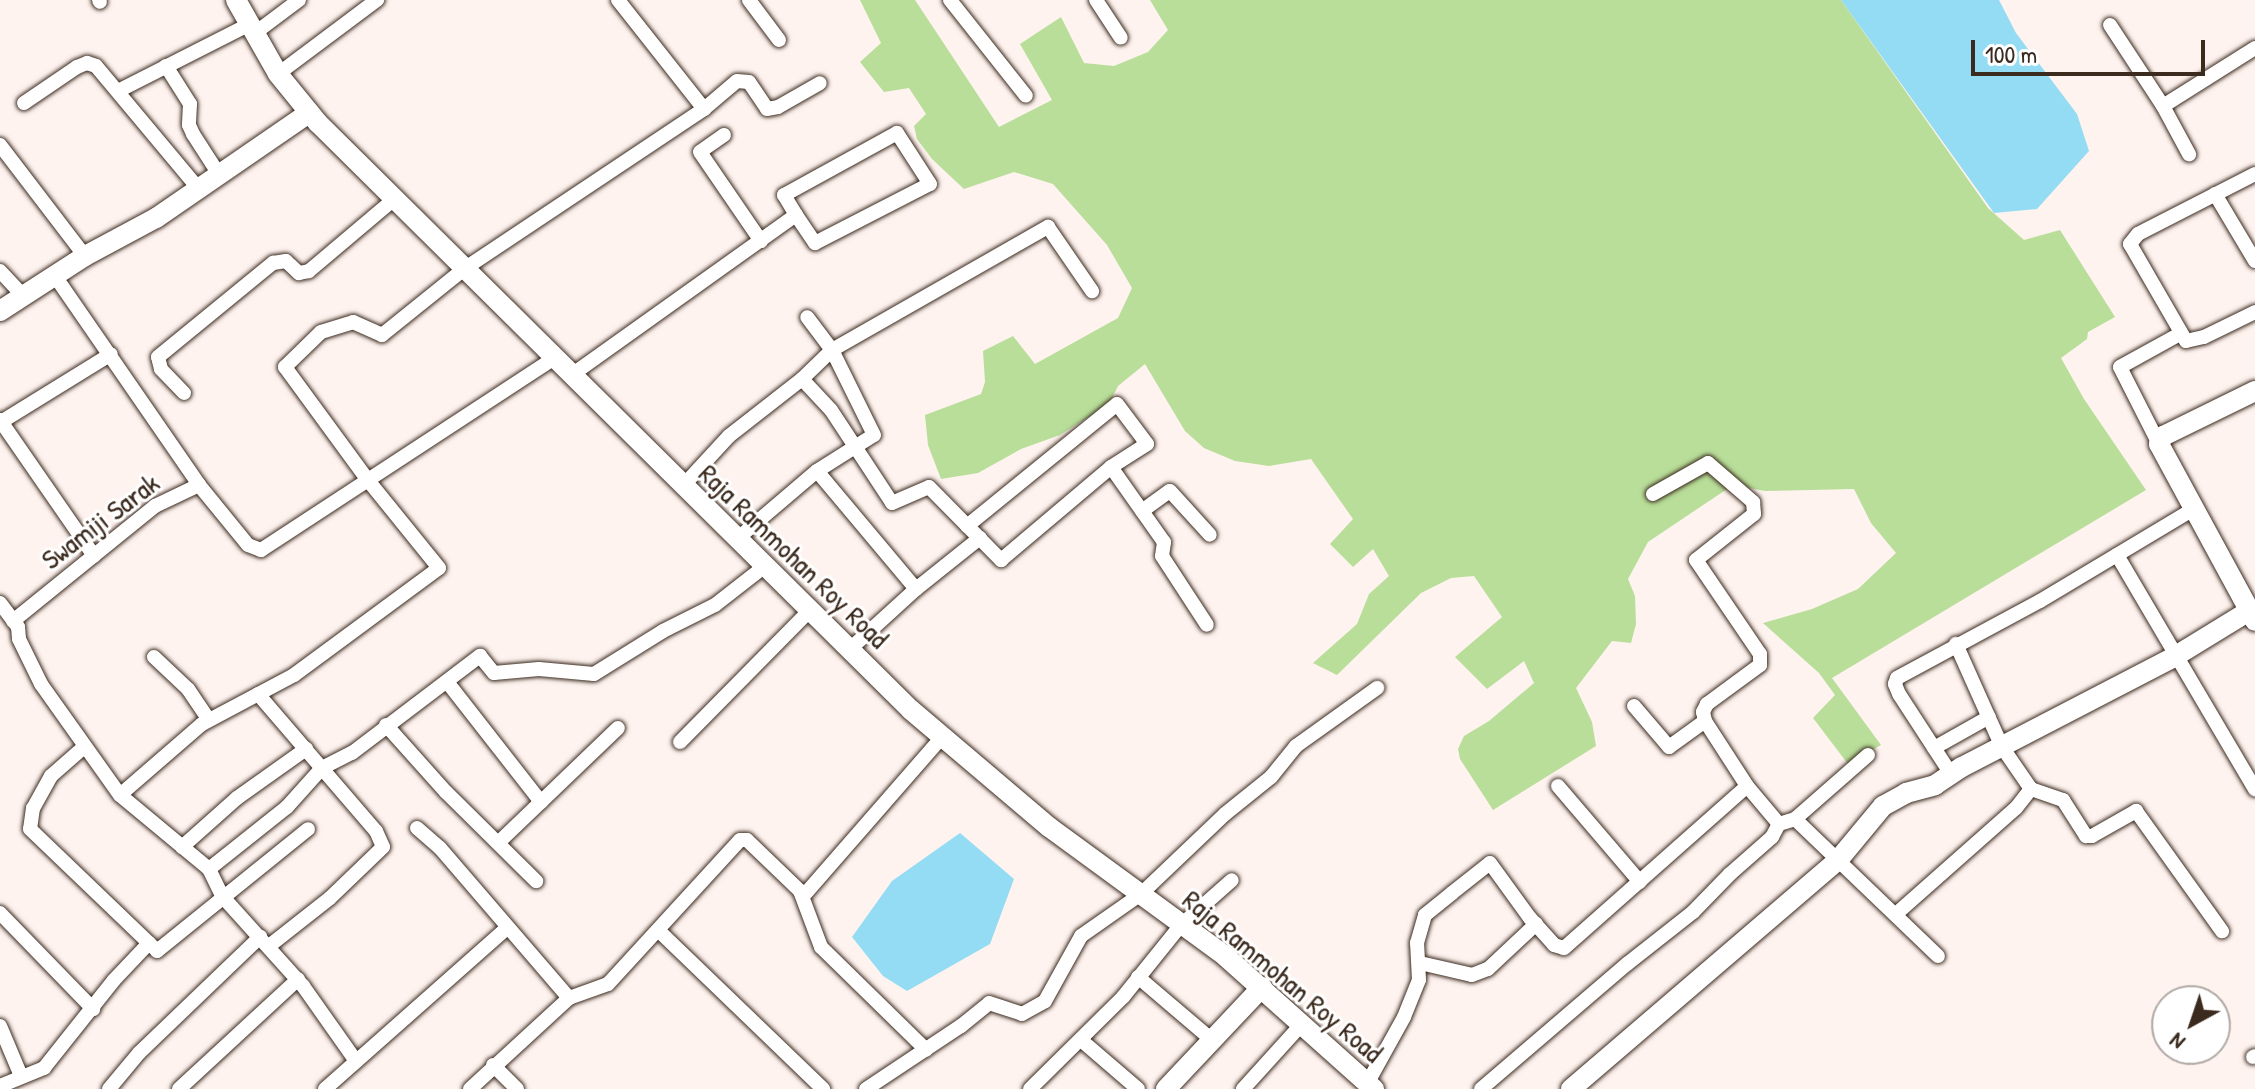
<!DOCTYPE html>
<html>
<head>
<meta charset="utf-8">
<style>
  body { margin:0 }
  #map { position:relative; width:2255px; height:1089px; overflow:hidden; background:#fef3ef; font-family:"Patrick Hand",sans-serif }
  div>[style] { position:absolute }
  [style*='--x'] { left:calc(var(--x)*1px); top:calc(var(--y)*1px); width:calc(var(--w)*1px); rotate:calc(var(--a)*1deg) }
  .green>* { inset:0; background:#b8de99 }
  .water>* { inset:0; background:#93dcf4 }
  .roads { filter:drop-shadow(0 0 2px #3b2a1e) drop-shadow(0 0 2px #3b2a1e) }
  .street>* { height:14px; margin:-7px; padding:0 7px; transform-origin:7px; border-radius:7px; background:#fff }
  .secondary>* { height:20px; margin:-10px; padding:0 10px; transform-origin:10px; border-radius:10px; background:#fff }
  span { translate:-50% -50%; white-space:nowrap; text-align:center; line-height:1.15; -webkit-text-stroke:6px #fff; paint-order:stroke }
  .street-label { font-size:28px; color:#3b2a1e }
  .north { position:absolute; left:2151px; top:985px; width:80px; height:80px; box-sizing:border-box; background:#fff; border:2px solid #b1aaa5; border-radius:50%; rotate:220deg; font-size:22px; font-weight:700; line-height:32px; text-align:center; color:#3b2a1e }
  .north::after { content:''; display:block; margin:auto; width:28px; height:36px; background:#3b2a1e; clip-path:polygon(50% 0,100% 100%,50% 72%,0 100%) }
  .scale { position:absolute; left:1971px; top:40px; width:234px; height:36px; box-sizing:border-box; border:4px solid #3b2a1e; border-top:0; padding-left:10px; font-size:24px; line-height:28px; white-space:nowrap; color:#3b2a1e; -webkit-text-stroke:6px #fff; paint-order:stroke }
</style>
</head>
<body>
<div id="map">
  <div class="green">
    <i style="clip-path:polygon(860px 0,915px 0,999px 127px,1052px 100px,1020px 44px,1061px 17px,1084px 63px,1114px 66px,1148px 52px,1168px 30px,1150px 0,1841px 0,1988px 208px,2024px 240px,2060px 230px,2115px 317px,2088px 332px,2087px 339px,2061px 358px,2084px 399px,2146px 490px,1832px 678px,1881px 745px,1848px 764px,1813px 718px,1835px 695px,1819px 673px,1763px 623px,1812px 609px,1858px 589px,1896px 553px,1871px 523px,1854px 489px,1765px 491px,1733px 485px,1648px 542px,1628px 579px,1635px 596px,1636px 624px,1631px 643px,1612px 641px,1576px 688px,1592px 722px,1596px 746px,1493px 810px,1460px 759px,1458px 749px,1464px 736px,1489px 721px,1534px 683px,1524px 661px,1487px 689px,1455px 657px,1502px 617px,1474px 576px,1451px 578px,1421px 593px,1337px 675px,1313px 663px,1357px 624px,1369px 594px,1389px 576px,1373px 549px,1353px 567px,1330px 544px,1353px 519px,1311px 459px,1269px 466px,1235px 461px,1204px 448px,1185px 431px,1145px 364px,1118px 386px,1109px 404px,1060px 435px,1021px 449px,978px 473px,941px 479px,928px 445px,925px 415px,981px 394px,985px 382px,983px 351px,1013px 336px,1035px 364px,1118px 318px,1132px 288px,1107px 245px,1053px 184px,1014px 172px,964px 189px,932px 159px,917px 139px,914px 126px,926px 114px,909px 88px,884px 92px,860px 62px,881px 43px)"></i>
  </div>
  <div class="water">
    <i style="clip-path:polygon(1841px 0,1999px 0,2016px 33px,2077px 114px,2089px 151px,2037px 209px,1994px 213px)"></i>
    <i style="clip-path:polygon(960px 833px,1014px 879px,990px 944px,907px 991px,883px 976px,852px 937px,892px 881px)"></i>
  </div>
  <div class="roads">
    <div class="street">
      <i style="--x:99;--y:0;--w:2;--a:63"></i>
      <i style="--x:618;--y:0;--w:139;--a:51.7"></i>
      <i style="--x:749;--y:0;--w:50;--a:53.1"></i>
      <i style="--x:950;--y:0;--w:122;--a:51.6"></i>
      <i style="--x:1096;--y:0;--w:45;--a:56.7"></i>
      <i style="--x:2110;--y:25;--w:97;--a:56.8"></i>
      <i style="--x:2163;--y:106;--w:109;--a:-32.2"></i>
      <i style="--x:255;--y:33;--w:55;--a:-36.9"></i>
      <i style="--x:166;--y:66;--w:45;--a:57.7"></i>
      <i style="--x:190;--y:104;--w:21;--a:93"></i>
      <i style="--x:189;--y:125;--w:10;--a:66"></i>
      <i style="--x:193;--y:134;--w:50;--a:57.3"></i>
      <i style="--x:278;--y:74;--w:124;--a:-36.8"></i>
      <i style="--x:118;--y:91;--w:148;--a:-26.9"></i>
      <i style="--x:24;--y:103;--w:64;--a:-34.2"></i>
      <i style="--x:77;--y:67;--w:11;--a:-22"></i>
      <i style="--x:87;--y:63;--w:9;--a:18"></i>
      <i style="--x:96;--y:66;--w:159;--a:50.1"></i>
      <i style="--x:2163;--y:106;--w:55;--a:61.6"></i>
      <i style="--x:724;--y:135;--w:29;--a:145"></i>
      <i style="--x:700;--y:152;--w:108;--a:55.6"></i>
      <i style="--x:0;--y:145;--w:140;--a:52.6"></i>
      <i style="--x:2255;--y:174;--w:131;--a:152.9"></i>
      <i style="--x:2138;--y:234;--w:13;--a:129"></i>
      <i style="--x:2130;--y:244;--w:112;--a:60"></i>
      <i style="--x:2186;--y:341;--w:18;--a:-13"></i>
      <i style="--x:2204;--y:337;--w:57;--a:-26.1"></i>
      <i style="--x:2215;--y:194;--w:78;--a:59.2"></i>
      <i style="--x:0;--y:271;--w:34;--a:47"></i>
      <i style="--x:55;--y:276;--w:254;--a:55.4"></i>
      <i style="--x:573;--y:374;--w:274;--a:-35.5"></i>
      <i style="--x:796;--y:215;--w:34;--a:56"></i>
      <i style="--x:815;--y:243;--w:129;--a:-27.2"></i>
      <i style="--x:930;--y:184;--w:61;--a:-122.9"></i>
      <i style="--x:897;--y:133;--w:129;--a:151.2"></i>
      <i style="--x:784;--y:195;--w:23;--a:59"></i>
      <i style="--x:802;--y:379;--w:42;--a:46.9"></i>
      <i style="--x:831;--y:410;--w:111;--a:56.7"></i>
      <i style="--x:892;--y:503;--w:40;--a:-23.4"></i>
      <i style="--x:929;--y:487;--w:103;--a:45.4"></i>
      <i style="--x:1001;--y:560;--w:144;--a:-40.2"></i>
      <i style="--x:1111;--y:467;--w:92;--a:54.8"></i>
      <i style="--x:1164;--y:542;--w:14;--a:98"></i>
      <i style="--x:1162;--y:556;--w:82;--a:56.9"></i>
      <i style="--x:184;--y:393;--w:33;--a:-134"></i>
      <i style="--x:161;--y:369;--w:12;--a:-104"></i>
      <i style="--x:158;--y:357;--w:149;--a:-39.3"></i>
      <i style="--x:273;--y:263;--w:13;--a:-9"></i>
      <i style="--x:286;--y:261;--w:18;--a:43"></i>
      <i style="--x:299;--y:273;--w:10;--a:-11"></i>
      <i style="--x:309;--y:271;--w:110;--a:-40.2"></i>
      <i style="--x:0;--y:420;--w:165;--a:55.3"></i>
      <i style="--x:1;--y:422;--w:129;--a:-31.7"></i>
      <i style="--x:2159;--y:444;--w:86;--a:-116.9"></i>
      <i style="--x:2120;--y:367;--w:68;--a:-28.8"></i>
      <i style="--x:817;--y:471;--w:154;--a:50"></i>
      <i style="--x:916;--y:589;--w:82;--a:-38.6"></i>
      <i style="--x:682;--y:487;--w:69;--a:-47.3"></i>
      <i style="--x:729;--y:436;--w:93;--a:-38"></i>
      <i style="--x:802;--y:379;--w:42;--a:-44"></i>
      <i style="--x:832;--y:350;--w:41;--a:-127.1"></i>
      <i style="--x:1653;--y:494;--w:63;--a:-29.4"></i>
      <i style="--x:1708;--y:463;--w:60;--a:40.9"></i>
      <i style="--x:1753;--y:502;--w:12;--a:85"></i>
      <i style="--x:1754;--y:514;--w:74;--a:141.6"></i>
      <i style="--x:1696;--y:560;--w:114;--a:55.8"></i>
      <i style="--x:1760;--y:654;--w:11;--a:90"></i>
      <i style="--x:1760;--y:665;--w:66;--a:143.7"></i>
      <i style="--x:1707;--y:704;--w:9;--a:117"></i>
      <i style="--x:1703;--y:712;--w:9;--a:77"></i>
      <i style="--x:1705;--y:721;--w:77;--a:57.1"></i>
      <i style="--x:1747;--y:786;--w:50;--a:49.9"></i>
      <i style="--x:1142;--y:511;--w:34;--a:-36"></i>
      <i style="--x:1170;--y:491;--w:59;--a:47.7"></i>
      <i style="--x:967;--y:526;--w:193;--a:-39.1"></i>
      <i style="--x:1117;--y:404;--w:50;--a:53.1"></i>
      <i style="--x:1147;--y:444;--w:43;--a:147.4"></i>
      <i style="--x:737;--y:539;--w:105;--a:-40.4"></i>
      <i style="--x:817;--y:471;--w:67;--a:-32.3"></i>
      <i style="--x:874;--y:435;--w:95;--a:-116.3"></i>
      <i style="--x:832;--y:350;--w:249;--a:-29.7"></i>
      <i style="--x:1048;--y:227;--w:78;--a:55.5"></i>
      <i style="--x:2117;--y:555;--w:272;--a:59.5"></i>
      <i style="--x:0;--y:603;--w:30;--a:53"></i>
      <i style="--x:18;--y:627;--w:12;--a:85"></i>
      <i style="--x:19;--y:639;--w:50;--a:63.9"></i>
      <i style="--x:41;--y:684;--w:136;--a:54.6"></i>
      <i style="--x:120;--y:795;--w:116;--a:39.7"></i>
      <i style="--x:209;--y:869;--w:30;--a:64"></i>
      <i style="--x:222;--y:896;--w:121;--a:48"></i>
      <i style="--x:303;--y:986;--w:92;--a:54.8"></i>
      <i style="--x:13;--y:621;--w:183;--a:-39"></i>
      <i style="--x:155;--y:506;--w:49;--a:-25.5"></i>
      <i style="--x:199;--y:485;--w:77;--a:50.8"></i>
      <i style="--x:248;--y:545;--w:14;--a:21"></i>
      <i style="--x:261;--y:550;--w:353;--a:-33.2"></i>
      <i style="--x:850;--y:649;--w:89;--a:-42.3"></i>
      <i style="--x:154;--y:657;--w:47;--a:43.3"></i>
      <i style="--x:188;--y:689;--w:37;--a:56"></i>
      <i style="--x:448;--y:683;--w:151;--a:52"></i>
      <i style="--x:258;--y:694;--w:181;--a:49.3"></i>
      <i style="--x:376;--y:831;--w:17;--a:66"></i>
      <i style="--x:383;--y:847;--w:74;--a:136.1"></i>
      <i style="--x:330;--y:898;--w:78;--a:141.8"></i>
      <i style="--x:1634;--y:706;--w:54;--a:49.5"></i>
      <i style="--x:1669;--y:747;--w:44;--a:-35.8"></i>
      <i style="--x:386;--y:725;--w:90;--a:48.2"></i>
      <i style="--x:446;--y:792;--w:127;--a:44.7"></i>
      <i style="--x:680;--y:742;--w:184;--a:-45.4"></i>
      <i style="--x:84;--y:747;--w:44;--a:138.7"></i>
      <i style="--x:51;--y:776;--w:37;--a:119"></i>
      <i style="--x:33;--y:808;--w:21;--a:98"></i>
      <i style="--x:30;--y:829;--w:176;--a:43.8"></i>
      <i style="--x:157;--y:951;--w:194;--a:-38.9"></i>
      <i style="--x:1934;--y:748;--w:63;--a:-29.4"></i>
      <i style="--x:1951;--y:774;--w:95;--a:-123"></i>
      <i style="--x:1899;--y:694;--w:11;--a:-112"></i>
      <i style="--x:1895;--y:684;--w:6;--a:-72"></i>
      <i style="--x:1897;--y:678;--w:162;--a:-28.3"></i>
      <i style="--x:2040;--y:601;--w:177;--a:-30.9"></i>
      <i style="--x:1558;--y:786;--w:126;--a:49.5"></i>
      <i style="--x:2031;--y:789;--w:34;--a:19"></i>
      <i style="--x:2063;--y:800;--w:43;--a:57.4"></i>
      <i style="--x:2086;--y:836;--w:6;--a:0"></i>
      <i style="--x:2092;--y:836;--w:51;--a:-29.6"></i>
      <i style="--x:2136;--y:811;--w:148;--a:54.4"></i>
      <i style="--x:120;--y:795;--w:108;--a:-40.9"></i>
      <i style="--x:202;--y:724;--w:104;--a:-28"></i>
      <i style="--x:294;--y:675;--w:180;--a:-36.4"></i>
      <i style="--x:439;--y:568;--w:114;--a:-129"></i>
      <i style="--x:367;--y:479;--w:139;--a:-126.2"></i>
      <i style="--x:285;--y:367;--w:50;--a:-44.2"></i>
      <i style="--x:321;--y:332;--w:34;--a:-17"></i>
      <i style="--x:353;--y:322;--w:32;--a:24"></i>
      <i style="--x:382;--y:335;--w:105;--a:-38.8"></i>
      <i style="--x:464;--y:269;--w:288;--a:-33.7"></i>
      <i style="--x:704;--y:109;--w:43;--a:-40.3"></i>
      <i style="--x:737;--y:81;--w:12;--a:5"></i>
      <i style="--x:749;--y:82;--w:32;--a:56"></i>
      <i style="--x:767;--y:109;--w:11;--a:-10"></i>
      <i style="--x:778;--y:107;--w:48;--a:-29.7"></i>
      <i style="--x:1795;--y:819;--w:198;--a:43.8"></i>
      <i style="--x:417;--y:828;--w:30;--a:41"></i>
      <i style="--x:440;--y:848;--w:198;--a:49.3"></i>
      <i style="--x:498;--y:843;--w:166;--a:-43.8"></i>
      <i style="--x:182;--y:847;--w:74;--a:-41.7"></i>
      <i style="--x:237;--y:798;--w:85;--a:-35.4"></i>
      <i style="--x:209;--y:869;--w:100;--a:-38.5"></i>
      <i style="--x:287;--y:807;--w:52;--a:-48.1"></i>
      <i style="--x:322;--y:768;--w:34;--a:-27"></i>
      <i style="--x:352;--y:753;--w:161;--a:-37.2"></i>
      <i style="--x:480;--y:656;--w:22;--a:51"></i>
      <i style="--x:494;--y:673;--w:45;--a:-5.1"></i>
      <i style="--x:539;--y:669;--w:55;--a:5.2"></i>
      <i style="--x:594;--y:674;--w:81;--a:-31.9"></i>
      <i style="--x:663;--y:631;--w:58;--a:-26.6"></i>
      <i style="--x:715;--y:605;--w:63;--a:-38"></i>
      <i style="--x:800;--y:891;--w:60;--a:69.4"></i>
      <i style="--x:821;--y:947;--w:147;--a:44.4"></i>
      <i style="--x:0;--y:913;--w:134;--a:45.9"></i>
      <i style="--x:1896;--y:914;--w:160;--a:-41.5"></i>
      <i style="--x:2016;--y:808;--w:24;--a:-52"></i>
      <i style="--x:2031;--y:789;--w:51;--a:-124.6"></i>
      <i style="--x:2002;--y:747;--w:113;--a:-114.1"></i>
      <i style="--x:659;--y:931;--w:228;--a:43.9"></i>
      <i style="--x:1420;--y:963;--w:53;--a:13"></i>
      <i style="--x:1472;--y:975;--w:17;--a:-21"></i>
      <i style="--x:1488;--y:969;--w:66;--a:-43.2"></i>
      <i style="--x:1138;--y:977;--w:97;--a:40.4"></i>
      <i style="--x:0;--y:1026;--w:54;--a:67.2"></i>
      <i style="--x:1081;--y:1040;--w:75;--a:40.7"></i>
      <i style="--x:2253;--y:1057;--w:2;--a:-27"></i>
      <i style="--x:493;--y:1065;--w:34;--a:45"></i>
      <i style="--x:1368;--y:1082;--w:74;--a:-61"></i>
      <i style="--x:1404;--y:1017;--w:40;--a:-68"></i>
      <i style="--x:1419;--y:980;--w:37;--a:-93"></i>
      <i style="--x:1417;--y:943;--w:29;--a:-74"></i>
      <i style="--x:1425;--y:915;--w:35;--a:-39"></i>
      <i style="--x:1452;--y:893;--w:48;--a:-38.3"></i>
      <i style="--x:1490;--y:863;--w:68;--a:54"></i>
      <i style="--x:1530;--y:918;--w:36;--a:48"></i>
      <i style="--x:1554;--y:945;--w:10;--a:17"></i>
      <i style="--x:1564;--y:948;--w:244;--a:-41.5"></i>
      <i style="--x:0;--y:1086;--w:48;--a:-22.2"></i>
      <i style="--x:44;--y:1068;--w:112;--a:-51.5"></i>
      <i style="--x:114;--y:980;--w:51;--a:-46.6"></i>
      <i style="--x:109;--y:1089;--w:47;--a:-50.2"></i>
      <i style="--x:139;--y:1053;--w:168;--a:-43.8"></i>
      <i style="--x:179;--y:1089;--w:162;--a:-42.7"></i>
      <i style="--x:325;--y:1089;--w:244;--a:-41.5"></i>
      <i style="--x:470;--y:1089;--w:134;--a:-42.6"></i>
      <i style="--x:569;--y:998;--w:41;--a:-19.7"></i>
      <i style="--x:608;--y:984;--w:195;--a:-47.5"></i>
      <i style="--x:740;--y:840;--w:7;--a:0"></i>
      <i style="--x:747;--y:840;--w:74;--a:43.9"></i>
      <i style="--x:800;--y:891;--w:6;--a:18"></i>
      <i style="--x:806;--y:893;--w:208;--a:-48.9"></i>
      <i style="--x:866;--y:1089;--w:114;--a:-33.6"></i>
      <i style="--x:961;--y:1026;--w:36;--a:-39"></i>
      <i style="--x:989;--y:1003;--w:35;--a:18"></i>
      <i style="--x:1022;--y:1014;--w:26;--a:-29"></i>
      <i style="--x:1045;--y:1001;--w:74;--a:-61"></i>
      <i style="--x:1081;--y:936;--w:73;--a:-35"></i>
      <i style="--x:1141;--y:894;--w:116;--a:-43.6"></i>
      <i style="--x:1225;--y:814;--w:59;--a:-38.8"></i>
      <i style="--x:1271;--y:777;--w:40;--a:-51"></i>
      <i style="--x:1296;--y:746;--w:100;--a:-35.6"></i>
      <i style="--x:1030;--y:1089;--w:131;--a:-44.7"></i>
      <i style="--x:1123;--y:997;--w:91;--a:-51.2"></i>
      <i style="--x:1180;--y:926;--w:69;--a:-41.5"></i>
      <i style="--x:1243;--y:1089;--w:88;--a:-47.8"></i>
      <i style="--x:1481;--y:1089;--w:192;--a:-40.6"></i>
      <i style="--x:1627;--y:964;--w:84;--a:-38.2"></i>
      <i style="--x:1693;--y:912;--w:53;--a:-45.8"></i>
      <i style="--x:1730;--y:874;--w:56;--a:-41.4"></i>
      <i style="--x:1772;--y:837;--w:15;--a:-62"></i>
      <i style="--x:1779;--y:824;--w:17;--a:-17"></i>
      <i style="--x:1795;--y:819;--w:97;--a:-41.2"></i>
    </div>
    <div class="secondary">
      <i style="--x:236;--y:0;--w:85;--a:60.4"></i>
      <i style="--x:278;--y:74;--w:63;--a:50.8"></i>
      <i style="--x:318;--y:123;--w:834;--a:44.71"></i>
      <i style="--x:911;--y:710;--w:181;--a:40.3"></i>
      <i style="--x:1049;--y:827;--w:218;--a:36.2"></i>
      <i style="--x:1225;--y:956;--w:200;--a:41.8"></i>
      <i style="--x:0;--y:311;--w:101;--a:-32.9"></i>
      <i style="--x:85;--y:256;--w:81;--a:-28.2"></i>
      <i style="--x:156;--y:218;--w:186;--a:-34.5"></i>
      <i style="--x:2255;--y:391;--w:102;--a:153.9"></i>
      <i style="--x:2163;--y:436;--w:9;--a:117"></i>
      <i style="--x:2159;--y:444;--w:201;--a:61.5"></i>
      <i style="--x:1166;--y:1089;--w:140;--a:-46.7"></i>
      <i style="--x:1571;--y:1089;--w:353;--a:-40.6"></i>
      <i style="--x:1839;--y:859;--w:69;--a:-50.3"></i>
      <i style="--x:1883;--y:806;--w:26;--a:-29"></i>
      <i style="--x:1906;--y:793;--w:30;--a:-15"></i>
      <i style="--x:1935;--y:785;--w:32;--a:-34"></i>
      <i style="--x:1962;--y:767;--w:239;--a:-27.4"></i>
      <i style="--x:2174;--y:657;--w:88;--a:-31.5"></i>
    </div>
  </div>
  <div class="street-label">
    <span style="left:100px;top:521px;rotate:-37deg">Swamiji Sarak</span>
    <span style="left:794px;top:556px;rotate:44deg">Raja Rammohan Roy Road</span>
    <span style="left:1283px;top:976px;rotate:40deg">Raja Rammohan Roy Road</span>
  </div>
  <div class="north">N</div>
  <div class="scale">100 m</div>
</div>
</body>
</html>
